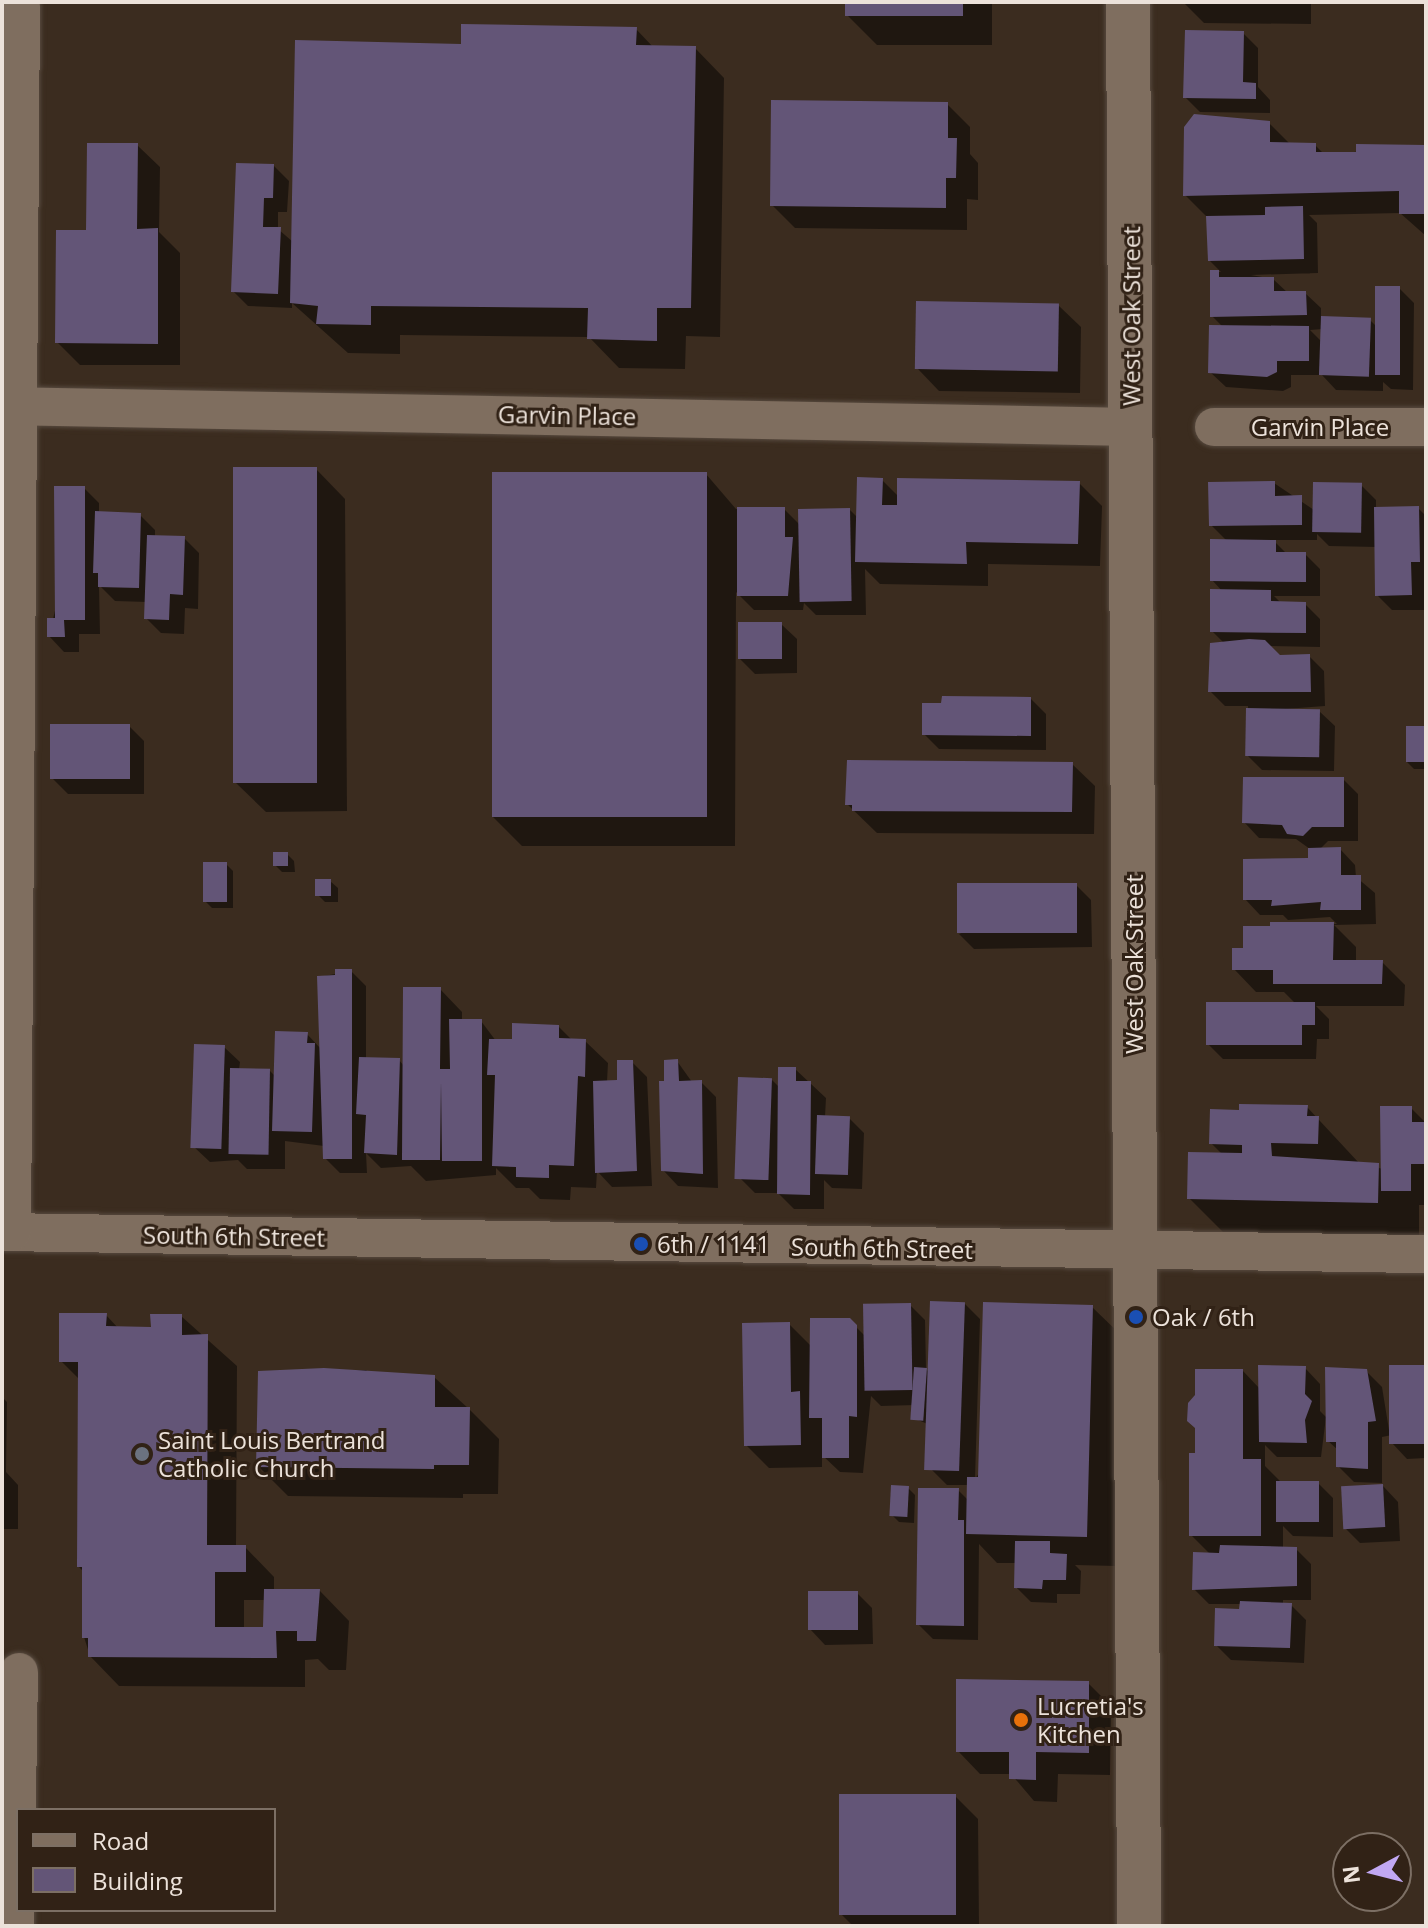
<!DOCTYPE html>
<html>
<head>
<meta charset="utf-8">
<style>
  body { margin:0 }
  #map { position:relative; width:1428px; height:1928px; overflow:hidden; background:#3b2c1f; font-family:"Open Sans",sans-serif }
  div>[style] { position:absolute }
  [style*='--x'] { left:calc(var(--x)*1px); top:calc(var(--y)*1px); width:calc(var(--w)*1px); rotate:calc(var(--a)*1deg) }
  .shadow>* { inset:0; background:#0007 }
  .building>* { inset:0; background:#635577; transform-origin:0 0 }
  .roads { filter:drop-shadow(0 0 2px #574a3f) drop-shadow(0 0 2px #574a3f) }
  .street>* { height:38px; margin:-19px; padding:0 19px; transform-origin:19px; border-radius:19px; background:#7f6e5f }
  .secondary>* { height:44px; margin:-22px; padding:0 22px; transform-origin:22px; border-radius:22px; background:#7f6e5f }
  .dots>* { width:22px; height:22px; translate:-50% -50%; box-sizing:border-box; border:4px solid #312216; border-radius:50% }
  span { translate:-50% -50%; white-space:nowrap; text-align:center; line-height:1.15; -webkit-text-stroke:6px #312216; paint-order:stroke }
  .street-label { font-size:24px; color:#ece2da }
  .poi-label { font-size:24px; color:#ece2da }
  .left { translate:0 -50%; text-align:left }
  .frame { position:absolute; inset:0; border:4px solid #ece2da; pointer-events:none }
  .legend { position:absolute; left:16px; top:1808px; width:260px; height:104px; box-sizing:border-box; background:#312216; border:2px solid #7c6f64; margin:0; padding:10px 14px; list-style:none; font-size:24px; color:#ece2da }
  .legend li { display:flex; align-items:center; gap:16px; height:40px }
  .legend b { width:40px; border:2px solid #7c6f64 }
  .north { position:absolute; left:1332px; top:1832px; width:80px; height:80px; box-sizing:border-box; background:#312216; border:2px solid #7c6f64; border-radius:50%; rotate:263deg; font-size:22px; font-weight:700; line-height:32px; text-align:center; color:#ece2da }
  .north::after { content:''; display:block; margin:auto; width:28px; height:36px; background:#c1a8f3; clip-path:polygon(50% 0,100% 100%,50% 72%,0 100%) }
</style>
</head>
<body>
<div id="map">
  <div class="shadow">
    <i style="clip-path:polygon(847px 2px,992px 2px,992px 45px,877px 45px,848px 16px)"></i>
    <i style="clip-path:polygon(1183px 2px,1336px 2px,1311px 3px,1311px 24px,1204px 23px)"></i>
    <i style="clip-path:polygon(636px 29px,654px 48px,695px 48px,724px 78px,720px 337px,686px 336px,685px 369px,619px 368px,589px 337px,400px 335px,400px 354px,348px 353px,292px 303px,292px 308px,248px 306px,233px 291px,274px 166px,289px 181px,287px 212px,278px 212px,278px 229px,293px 242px,463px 46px)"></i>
    <i style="clip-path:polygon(1243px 33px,1258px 48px,1258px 87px,1270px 100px,1270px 113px,1200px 112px,1185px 97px)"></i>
    <i style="clip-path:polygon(947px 104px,970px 127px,970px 154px,978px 163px,978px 200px,967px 199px,967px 230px,795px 228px,772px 205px)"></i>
    <i style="clip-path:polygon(evenodd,1269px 123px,1290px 144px,1315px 145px,1324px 154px,1426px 147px,1426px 236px,1400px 213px,1309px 215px,1317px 223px,1318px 273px,1251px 275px,1273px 279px,1288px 293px,1305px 293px,1321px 308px,1321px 318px,1370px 320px,1376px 326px,1399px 288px,1414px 303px,1413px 390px,1391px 389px,1383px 382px,1383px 391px,1336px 390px,1322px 375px,1291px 375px,1291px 387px,1283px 391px,1226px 387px,1210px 372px,1223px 327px,1212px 316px,1212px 272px,1221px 272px,1210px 261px,1208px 218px,1185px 195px,1269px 123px,1323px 329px,1322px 342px,1310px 330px,1323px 329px)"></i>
    <i style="clip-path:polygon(137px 145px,160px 167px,159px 232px,180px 253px,180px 365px,80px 365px,57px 342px,88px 232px)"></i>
    <i style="clip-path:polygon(1058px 305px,1081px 327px,1080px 393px,939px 391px,917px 368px)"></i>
    <i style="clip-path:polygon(316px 469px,345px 499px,347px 811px,266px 812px,236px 783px)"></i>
    <i style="clip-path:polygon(706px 474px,736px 509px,784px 509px,800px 525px,850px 510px,858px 518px,882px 480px,899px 497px,1079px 483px,1102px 506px,1100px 566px,988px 564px,988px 586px,880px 584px,865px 569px,866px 615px,816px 615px,804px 603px,803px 610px,754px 610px,736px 592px,735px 846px,522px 846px,492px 816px)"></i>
    <i style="clip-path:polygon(1274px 483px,1314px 510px,1361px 485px,1376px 500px,1376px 509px,1418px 508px,1425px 515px,1426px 507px,1426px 610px,1392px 610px,1377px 595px,1376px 547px,1329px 546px,1317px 534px,1317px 540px,1273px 540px,1287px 554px,1305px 554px,1320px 569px,1320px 596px,1274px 596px,1282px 604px,1305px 604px,1320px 619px,1320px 647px,1269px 646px,1280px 657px,1309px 656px,1324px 671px,1325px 706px,1272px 710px,1319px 711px,1335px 726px,1334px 771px,1262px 770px,1247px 755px,1248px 706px,1225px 706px,1210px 691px,1225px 644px,1212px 631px,1223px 592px,1212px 580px,1227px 541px,1211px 525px)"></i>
    <i style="clip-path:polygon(84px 488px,99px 503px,99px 513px,140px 515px,155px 530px,155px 537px,184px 538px,199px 553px,198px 609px,185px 608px,184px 634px,161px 633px,146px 618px,147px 602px,115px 601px,99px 585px,100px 634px,79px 634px,79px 652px,64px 652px,49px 636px)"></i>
    <i style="clip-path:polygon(781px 624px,797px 639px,797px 673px,755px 674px,740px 659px)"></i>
    <i style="clip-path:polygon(1031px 699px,1046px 714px,1046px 750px,939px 749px,924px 734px)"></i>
    <i style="clip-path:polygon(129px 726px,144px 741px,144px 794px,68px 794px,52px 778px)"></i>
    <i style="clip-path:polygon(1426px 728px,1426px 769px,1414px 769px,1407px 762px)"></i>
    <i style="clip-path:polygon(1072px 764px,1095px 786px,1094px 834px,877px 833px,847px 804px)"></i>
    <i style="clip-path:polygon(1343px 779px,1358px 794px,1358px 841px,1328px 841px,1319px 850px,1340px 849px,1355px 865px,1356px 877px,1375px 893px,1376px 924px,1334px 925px,1356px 947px,1356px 962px,1382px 962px,1405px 985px,1404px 1006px,1316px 1006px,1329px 1019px,1329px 1039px,1317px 1039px,1316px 1059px,1223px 1059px,1208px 1044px,1296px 1004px,1284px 992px,1256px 992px,1234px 969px,1245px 950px,1272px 924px,1337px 924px,1330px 917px,1288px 920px,1283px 915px,1260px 915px,1245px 899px,1310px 860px,1310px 849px,1296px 839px,1259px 838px,1244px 822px)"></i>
    <i style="clip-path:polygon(287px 854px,294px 861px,295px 872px,282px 872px,275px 865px)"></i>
    <i style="clip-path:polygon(226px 864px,233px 871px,233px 908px,212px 908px,205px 901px)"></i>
    <i style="clip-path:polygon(330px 881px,338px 888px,338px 902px,325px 902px,318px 895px)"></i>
    <i style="clip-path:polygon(1076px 885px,1091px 900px,1092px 947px,974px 949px,959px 934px)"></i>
    <i style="clip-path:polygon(351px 971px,366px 986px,366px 1059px,399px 1060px,404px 1066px,440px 989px,462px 1012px,462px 1021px,481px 1021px,496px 1041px,514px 1041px,559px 1027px,572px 1040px,585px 1041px,608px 1063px,607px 1082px,619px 1082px,632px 1062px,647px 1077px,652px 1186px,612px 1187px,597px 1171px,596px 1188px,571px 1187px,570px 1200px,540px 1199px,529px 1188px,516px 1188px,496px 1168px,496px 1175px,426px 1181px,411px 1166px,381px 1168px,366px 1153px,367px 1173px,340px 1173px,325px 1158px,324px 1146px,285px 1141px,285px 1169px,247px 1169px,238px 1160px,210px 1162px,194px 1147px,224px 1047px,240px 1062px,239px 1070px,270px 1071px,276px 1077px,307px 1034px,321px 1049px,319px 977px)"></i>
    <i style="clip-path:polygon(677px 1061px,692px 1082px,701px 1082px,716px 1097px,718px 1188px,678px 1186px,663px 1170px,666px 1083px)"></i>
    <i style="clip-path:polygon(795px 1069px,826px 1098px,825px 1117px,849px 1118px,864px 1133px,862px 1189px,832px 1188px,824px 1180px,824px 1209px,794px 1209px,778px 1193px,755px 1193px,740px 1178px,772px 1080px,780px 1088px)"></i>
    <i style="clip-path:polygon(1307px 1107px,1359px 1163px,1383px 1169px,1411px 1108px,1426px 1123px,1425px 1205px,1419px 1205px,1419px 1243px,1230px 1239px,1189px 1198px,1222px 1154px,1211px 1143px)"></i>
    <i style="clip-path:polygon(965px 1304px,980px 1319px,975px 1479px,1092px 1307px,1122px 1336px,1116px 1566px,1075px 1565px,1081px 1571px,1080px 1594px,1057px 1594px,1057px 1603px,1031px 1602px,1016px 1587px,1016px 1563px,997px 1563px,979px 1544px,978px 1640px,933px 1639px,918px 1624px,958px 1490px,969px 1501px,969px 1485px,947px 1485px,932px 1470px,932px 1426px,916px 1419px,916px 1405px,881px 1406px,871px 1396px,863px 1473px,840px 1472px,822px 1455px,822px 1467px,769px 1468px,746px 1445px,789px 1324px,811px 1346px,849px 1320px,865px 1336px,910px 1305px,925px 1320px,926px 1369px,932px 1375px)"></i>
    <i style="clip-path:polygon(evenodd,106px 1315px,119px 1329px,153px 1329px,181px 1316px,237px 1366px,236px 1547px,245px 1547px,274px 1577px,274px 1591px,320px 1591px,349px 1621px,346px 1670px,329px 1670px,318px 1659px,305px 1660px,305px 1687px,119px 1686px,90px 1656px,84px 1637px,84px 1572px,78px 1566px,80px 1380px,61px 1361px,106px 1315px,244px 1600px,266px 1600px,265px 1629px,244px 1629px,244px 1600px)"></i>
    <i style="clip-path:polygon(1426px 1367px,1426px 1458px,1407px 1459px,1392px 1443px,1392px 1435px,1382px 1437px,1382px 1483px,1354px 1482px,1338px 1466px,1338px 1450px,1328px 1441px,1366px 1371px,1382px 1387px,1389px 1430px)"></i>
    <i style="clip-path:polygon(1305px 1368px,1320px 1384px,1320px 1411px,1326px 1417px,1321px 1457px,1277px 1457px,1265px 1445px,1265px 1466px,1282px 1483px,1318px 1483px,1333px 1498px,1333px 1537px,1293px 1536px,1283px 1526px,1283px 1549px,1296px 1549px,1311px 1564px,1311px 1600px,1283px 1600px,1283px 1605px,1291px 1605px,1306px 1620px,1304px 1663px,1231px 1660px,1216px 1645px,1242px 1604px,1209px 1604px,1194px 1589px,1211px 1555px,1191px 1535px,1197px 1455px,1243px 1371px,1260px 1389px)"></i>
    <i style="clip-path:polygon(366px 1370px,372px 1376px,434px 1377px,469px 1409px,499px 1439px,498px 1494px,463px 1494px,463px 1498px,288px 1496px,258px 1466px,260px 1373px)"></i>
    <i style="clip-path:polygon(2px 1397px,7px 1402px,6px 1472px,18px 1485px,18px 1529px,2px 1529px)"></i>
    <i style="clip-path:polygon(1383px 1486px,1398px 1502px,1400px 1541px,1360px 1543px,1345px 1528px)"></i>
    <i style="clip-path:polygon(908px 1488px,915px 1495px,914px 1523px,899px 1522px,892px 1515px)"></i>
    <i style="clip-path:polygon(857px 1593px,872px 1608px,873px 1644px,825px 1645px,810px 1629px)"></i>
    <i style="clip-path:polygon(1088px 1683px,1111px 1706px,1110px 1775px,1058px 1774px,1057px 1802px,1034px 1801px,1011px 1774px,980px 1774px,958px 1751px)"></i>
    <i style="clip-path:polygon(955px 1796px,978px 1819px,979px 1926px,853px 1926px,842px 1915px)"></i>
  </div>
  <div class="building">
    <i style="left:845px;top:2px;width:118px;height:14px"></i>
    <i style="clip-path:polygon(461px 24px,637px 27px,636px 45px,696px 46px,691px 308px,657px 308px,657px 341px,587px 339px,588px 308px,371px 306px,371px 325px,316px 324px,318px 306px,290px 303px,295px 40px,461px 44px)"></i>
    <i style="clip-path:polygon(1185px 30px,1244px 31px,1243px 82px,1256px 83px,1256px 99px,1183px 98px)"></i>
    <i style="clip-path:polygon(771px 100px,948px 102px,948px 138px,957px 138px,956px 178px,946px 178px,946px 208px,770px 206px)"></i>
    <i style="clip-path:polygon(1194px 114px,1270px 121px,1270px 142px,1316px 143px,1316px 152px,1356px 152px,1356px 144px,1426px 145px,1426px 214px,1399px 214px,1399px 191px,1183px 196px,1184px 127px)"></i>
    <i style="clip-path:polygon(87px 143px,138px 143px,137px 229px,158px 228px,158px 344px,55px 343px,56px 230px,86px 230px)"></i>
    <i style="clip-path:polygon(236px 163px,274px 164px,273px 198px,264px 198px,263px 227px,281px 227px,278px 294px,231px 292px)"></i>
    <i style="clip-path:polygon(1303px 206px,1304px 259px,1208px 261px,1206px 216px,1265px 215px,1265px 207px)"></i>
    <i style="clip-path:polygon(1210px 270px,1219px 270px,1219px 277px,1274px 277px,1274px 291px,1306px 291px,1307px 315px,1210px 317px)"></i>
    <i style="left:1375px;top:286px;width:25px;height:89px"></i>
    <i style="left:916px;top:301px;width:143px;height:68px;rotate:1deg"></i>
    <i style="left:1321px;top:316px;width:50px;height:59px;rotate:2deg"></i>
    <i style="clip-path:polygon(1209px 325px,1309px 326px,1309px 361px,1277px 361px,1277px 372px,1267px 377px,1208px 373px)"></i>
    <i style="left:317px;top:467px;width:316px;height:84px;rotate:90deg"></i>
    <i style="left:492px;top:472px;width:215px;height:345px"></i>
    <i style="clip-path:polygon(857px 477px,883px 478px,882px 505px,897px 505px,897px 478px,1080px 481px,1078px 544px,966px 542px,967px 564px,855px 562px)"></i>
    <i style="clip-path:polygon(1275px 481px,1275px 496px,1302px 495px,1302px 525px,1209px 526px,1208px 482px)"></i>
    <i style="left:1313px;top:482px;width:49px;height:50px;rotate:1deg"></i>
    <i style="clip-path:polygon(54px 486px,85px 486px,85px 620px,64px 620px,65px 637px,47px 637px,47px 618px,55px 618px)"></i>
    <i style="clip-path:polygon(1419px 506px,1420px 562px,1411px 562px,1412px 595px,1375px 596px,1374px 507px)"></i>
    <i style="clip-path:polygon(737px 507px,785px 507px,785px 537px,793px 537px,788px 596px,737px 596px)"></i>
    <i style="left:850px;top:508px;width:93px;height:52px;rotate:89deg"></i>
    <i style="clip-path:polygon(95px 511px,141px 513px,139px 588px,98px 587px,98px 573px,93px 573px)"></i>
    <i style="clip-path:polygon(147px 535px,185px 536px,183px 595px,170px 594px,169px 620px,144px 619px)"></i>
    <i style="clip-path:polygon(1210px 539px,1276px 540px,1276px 552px,1306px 552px,1306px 582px,1210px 581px)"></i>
    <i style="clip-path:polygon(1210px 589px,1271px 590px,1271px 601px,1306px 602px,1306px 633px,1210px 632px)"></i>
    <i style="left:782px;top:622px;width:37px;height:44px;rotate:90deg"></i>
    <i style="clip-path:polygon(1249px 639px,1265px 640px,1280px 655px,1310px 654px,1311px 692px,1208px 692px,1210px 643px)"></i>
    <i style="clip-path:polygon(942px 696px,1031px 697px,1031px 736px,922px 735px,922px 703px,941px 703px)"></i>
    <i style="left:1246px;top:708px;width:74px;height:48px;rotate:1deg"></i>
    <i style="left:50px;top:724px;width:80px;height:55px"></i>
    <i style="left:1406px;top:726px;width:20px;height:36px"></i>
    <i style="clip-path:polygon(847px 760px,1073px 762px,1072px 812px,852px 811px,852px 805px,845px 805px)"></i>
    <i style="clip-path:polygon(1243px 777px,1344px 777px,1344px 827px,1312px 827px,1303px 836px,1287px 834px,1282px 825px,1242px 823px)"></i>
    <i style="clip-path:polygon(1341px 847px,1341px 875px,1361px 875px,1361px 910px,1320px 910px,1321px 902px,1271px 906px,1272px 900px,1243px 900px,1243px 859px,1308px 858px,1308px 848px)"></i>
    <i style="left:288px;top:852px;width:14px;height:15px;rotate:90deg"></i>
    <i style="left:203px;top:862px;width:24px;height:40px"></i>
    <i style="left:315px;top:879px;width:16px;height:17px"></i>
    <i style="left:1077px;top:883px;width:50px;height:120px;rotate:90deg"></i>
    <i style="clip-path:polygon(1270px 922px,1334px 922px,1333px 960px,1383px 960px,1382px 984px,1273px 984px,1273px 970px,1232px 970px,1232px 948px,1243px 948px,1243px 926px,1270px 926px)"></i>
    <i style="clip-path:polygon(335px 969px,352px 969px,352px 1159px,323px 1159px,317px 976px,335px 975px)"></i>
    <i style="clip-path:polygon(403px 987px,441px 987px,440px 1069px,450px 1069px,449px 1019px,482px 1019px,482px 1161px,442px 1161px,441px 1082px,440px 1160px,402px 1160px)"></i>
    <i style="clip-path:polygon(1206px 1002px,1315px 1002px,1315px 1025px,1302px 1025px,1302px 1045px,1206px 1045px)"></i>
    <i style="clip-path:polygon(512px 1023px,559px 1025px,559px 1038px,586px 1039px,585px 1077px,578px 1076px,574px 1166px,549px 1165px,549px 1178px,516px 1177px,516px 1167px,492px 1166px,495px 1075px,487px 1075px,489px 1039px,512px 1039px)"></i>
    <i style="clip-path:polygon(275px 1031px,308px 1032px,307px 1043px,315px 1043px,312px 1132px,272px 1131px)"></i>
    <i style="left:194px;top:1044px;width:31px;height:104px;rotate:2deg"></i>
    <i style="clip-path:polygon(359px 1057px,400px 1058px,397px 1155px,364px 1153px,366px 1115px,356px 1114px)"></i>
    <i style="clip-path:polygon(678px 1059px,679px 1081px,702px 1080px,703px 1174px,661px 1171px,659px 1081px,664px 1081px,664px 1060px)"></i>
    <i style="clip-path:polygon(617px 1060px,633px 1060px,637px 1171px,595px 1173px,593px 1081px,617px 1080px)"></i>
    <i style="clip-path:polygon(778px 1067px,796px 1067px,796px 1081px,811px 1081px,810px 1195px,777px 1194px)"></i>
    <i style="left:230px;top:1068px;width:40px;height:86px;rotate:1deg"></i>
    <i style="left:738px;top:1077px;width:34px;height:102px;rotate:2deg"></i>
    <i style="clip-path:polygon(1239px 1104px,1308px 1105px,1307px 1116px,1319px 1116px,1318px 1144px,1271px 1143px,1272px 1156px,1379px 1163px,1378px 1203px,1187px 1199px,1188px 1152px,1242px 1153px,1242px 1145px,1209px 1144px,1210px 1109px,1239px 1110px)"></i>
    <i style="clip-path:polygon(1380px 1106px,1412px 1106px,1412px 1122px,1426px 1122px,1426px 1164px,1411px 1164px,1411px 1191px,1381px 1191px)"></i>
    <i style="left:817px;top:1115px;width:33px;height:59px;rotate:2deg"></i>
    <i style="left:930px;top:1301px;width:35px;height:169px;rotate:2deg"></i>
    <i style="clip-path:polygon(983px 1302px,1093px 1305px,1087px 1537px,966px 1534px,967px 1477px,978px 1477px)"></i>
    <i style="left:911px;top:1303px;width:87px;height:48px;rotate:89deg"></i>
    <i style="clip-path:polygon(59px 1313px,107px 1313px,106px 1326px,151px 1327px,150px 1314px,182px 1314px,182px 1335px,208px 1334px,207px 1545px,246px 1545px,246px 1572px,215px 1572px,215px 1627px,263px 1627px,264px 1589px,320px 1589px,316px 1641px,297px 1641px,297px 1631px,276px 1631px,277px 1658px,88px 1657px,88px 1638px,82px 1638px,82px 1567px,77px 1567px,78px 1362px,59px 1362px)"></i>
    <i style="clip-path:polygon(810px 1318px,850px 1318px,857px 1325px,857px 1417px,849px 1416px,849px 1458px,822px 1458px,822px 1418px,809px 1418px)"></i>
    <i style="clip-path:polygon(790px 1322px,791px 1392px,800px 1391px,801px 1445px,744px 1446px,742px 1323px)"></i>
    <i style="clip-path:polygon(1258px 1365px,1306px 1366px,1305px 1394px,1312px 1401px,1305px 1420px,1307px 1443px,1259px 1442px)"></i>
    <i style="left:1389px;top:1365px;width:37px;height:79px"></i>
    <i style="left:914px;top:1367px;width:13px;height:53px;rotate:4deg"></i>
    <i style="clip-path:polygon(1325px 1367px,1367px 1369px,1376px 1421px,1368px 1422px,1368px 1469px,1336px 1467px,1336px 1442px,1326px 1442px)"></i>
    <i style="clip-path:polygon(324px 1368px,435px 1375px,435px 1407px,470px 1407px,469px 1465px,434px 1465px,434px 1469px,256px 1467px,258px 1371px)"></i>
    <i style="clip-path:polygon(1195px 1369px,1243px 1369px,1243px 1459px,1261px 1459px,1261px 1536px,1189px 1536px,1189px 1453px,1195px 1453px,1195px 1428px,1187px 1421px,1188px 1403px,1195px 1395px)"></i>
    <i style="left:1276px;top:1481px;width:43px;height:41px"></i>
    <i style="left:1383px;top:1484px;width:43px;height:42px;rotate:87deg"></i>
    <i style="left:891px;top:1485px;width:18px;height:31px;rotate:3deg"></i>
    <i style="clip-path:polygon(918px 1488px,959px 1488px,958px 1520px,964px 1520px,964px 1626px,916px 1625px)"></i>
    <i style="clip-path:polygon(1015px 1541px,1050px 1541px,1050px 1553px,1067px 1554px,1066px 1580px,1043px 1580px,1042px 1589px,1014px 1588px)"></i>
    <i style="clip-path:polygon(1220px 1545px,1297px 1547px,1297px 1586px,1192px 1590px,1193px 1552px,1219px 1553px)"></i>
    <i style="left:808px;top:1591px;width:50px;height:39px"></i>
    <i style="clip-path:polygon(1240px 1601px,1292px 1603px,1290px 1648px,1214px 1646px,1215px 1608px,1239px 1609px)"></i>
    <i style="clip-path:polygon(956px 1679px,1089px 1681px,1089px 1753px,1036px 1752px,1036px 1780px,1009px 1779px,1009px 1752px,956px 1752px)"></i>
    <i style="left:956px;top:1794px;width:121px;height:117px;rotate:90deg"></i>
  </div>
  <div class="roads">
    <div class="street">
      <i style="--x:2;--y:406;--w:1130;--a:1.06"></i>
      <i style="--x:1214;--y:427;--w:212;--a:0"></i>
      <i style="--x:2;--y:1232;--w:1424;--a:0.89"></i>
      <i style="--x:12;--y:1232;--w:1226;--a:-89.58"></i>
      <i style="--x:15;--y:1926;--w:254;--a:-89.1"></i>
    </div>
    <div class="secondary">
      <i style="--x:1128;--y:2;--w:1924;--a:89.67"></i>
    </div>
  </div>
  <div class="dots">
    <i style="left:641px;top:1244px;background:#1a4fb4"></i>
    <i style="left:1136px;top:1317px;background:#1a4fb4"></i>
    <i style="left:142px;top:1454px;background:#6b7280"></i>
    <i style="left:1021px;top:1720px;background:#e8710a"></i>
  </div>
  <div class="street-label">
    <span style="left:1131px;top:316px;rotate:-90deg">West Oak Street</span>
    <span style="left:567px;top:415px;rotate:1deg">Garvin Place</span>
    <span style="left:1320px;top:427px">Garvin Place</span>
    <span style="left:1134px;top:964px;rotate:-90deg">West Oak Street</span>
    <span style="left:234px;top:1236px;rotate:1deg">South 6th Street</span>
    <span style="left:882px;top:1248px;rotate:1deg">South 6th Street</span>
  </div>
  <div class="poi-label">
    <span class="left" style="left:657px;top:1244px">6th / 1141</span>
    <span class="left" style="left:1152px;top:1317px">Oak / 6th</span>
    <span class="left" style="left:158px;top:1454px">Saint Louis Bertrand<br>Catholic Church</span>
    <span class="left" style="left:1037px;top:1720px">Lucretia's<br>Kitchen</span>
  </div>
  <div class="frame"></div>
  <ul class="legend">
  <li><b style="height:10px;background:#7f6e5f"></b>Road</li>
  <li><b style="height:22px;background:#635577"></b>Building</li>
  </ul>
  <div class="north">N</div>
</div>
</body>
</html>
